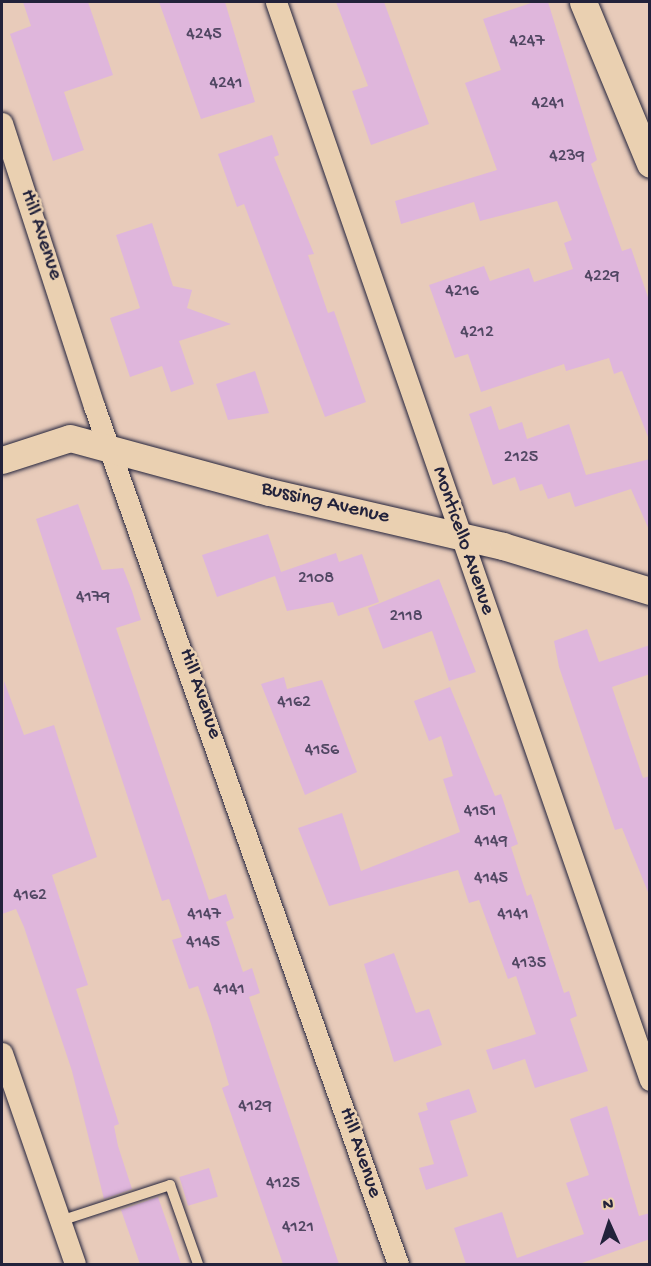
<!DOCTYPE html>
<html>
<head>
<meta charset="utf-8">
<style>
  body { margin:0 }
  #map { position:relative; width:651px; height:1266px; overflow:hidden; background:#e8cbba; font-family:"Gochi Hand",sans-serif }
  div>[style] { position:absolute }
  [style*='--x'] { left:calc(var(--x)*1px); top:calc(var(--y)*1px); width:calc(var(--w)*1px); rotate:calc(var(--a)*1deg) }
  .building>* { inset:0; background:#dfb6dc; transform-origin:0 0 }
  .roads { filter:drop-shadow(0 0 2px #22223b) drop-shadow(0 0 2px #22223b) }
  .service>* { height:10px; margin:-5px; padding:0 5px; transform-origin:5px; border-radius:5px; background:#ead0b1 }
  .minor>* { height:21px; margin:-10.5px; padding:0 10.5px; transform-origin:10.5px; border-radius:10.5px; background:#ead0b1 }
  .tertiary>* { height:27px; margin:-13.5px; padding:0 13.5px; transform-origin:13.5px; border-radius:13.5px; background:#ead0b1 }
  span { translate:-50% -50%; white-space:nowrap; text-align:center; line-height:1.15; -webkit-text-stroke:5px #ead0b1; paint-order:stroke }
  .number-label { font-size:18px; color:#514763 }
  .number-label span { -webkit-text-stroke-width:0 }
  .street-label { font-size:21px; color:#22223b }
  .frame { position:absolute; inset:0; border:3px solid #22223b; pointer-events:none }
  .north { position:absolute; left:579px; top:1194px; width:60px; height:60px; -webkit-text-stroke:4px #ead0b1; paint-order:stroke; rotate:357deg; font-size:16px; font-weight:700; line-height:24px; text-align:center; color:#22223b }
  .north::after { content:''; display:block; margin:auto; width:21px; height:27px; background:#22223b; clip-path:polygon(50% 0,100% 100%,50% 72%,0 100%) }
</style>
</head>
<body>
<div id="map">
  <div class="building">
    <i style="clip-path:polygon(23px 2px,88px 2px,113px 75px,64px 92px,84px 150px,53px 161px,10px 34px,31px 26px)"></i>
    <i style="clip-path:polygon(159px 2px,225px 2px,255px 102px,201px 119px)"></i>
    <i style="clip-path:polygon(336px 2px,384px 2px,429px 124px,371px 145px,352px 91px,368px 86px)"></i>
    <i style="clip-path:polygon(534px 2px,548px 2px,597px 160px,591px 164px,622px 251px,631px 248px,650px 303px,650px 442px,622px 371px,614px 374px,609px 358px,566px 371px,564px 364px,481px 392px,468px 354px,455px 358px,429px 285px,484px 266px,490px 281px,529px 268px,534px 282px,573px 269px,564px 243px,572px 240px,557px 201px,480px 221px,474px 202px,401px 224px,395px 201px,497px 170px,465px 83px,501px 70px,483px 19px)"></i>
    <i style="clip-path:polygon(272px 135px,279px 155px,274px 157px,314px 254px,308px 255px,328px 313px,334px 311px,366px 402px,325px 417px,244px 204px,237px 207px,218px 154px)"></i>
    <i style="clip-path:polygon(152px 223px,173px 286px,192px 290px,187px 308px,231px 324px,179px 341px,194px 384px,171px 392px,162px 366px,130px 377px,110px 318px,140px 308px,116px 235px)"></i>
    <i style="clip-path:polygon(255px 371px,269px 413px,228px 420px,216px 384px)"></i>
    <i style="clip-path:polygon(491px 406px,499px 430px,522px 422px,527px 439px,569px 424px,586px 475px,650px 459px,650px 532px,631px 489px,575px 507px,570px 492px,548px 499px,542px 484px,520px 491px,515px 477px,493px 485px,469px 414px)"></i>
    <i style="clip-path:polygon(78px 504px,102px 570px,123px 568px,132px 591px,141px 620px,116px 628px,209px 900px,226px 894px,234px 918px,226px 922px,243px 972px,252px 968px,260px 993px,249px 997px,339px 1264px,283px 1264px,222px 1088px,229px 1085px,211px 1024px,198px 986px,189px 989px,172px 940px,182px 937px,169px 899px,162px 901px,36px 519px)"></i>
    <i style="clip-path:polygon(268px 534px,281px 572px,336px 553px,339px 562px,362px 554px,379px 602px,338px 616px,333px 602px,287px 611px,275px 576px,217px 597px,202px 555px)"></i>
    <i style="clip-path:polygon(439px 579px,476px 672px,449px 681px,432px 631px,383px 649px,368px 608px)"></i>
    <i style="clip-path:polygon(587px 629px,599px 662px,650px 645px,650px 674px,612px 687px,643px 778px,650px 776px,650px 897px,622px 828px,615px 830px,559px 667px,554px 641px)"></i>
    <i style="clip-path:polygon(284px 677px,287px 689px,322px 680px,357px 772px,305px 795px,261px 684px)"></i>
    <i style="clip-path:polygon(4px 681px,24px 735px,54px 725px,97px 857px,52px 875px,88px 985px,76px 989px,119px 1124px,114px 1126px,118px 1146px,132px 1189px,104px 1199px,72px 1071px,24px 927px,16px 909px,2px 914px)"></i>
    <i style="clip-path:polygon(450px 687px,495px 796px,501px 794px,518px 844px,511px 847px,527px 896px,531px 894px,564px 993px,569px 991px,577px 1016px,570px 1019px,588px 1071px,535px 1088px,525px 1059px,493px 1070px,486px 1050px,536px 1034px,516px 976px,508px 979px,479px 900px,469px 903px,458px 870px,329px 906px,298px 828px,342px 813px,361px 871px,460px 832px,443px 779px,453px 776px,441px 736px,429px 741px,414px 701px)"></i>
    <i style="clip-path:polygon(394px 953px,416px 1013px,429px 1009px,442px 1045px,394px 1062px,364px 964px)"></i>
    <i style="clip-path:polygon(469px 1089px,477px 1112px,450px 1121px,468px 1176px,426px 1190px,419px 1168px,434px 1164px,418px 1113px,428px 1110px,426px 1103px)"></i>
    <i style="clip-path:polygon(607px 1106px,639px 1216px,650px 1213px,650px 1239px,579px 1264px,466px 1264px,454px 1228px,502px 1212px,517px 1258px,584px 1234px,566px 1183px,589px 1175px,570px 1119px)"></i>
    <i style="left:209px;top:1168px;width:30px;height:31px;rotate:73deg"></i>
    <i style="clip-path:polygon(158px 1197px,171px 1234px,181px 1264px,140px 1264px,121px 1210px)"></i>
  </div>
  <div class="roads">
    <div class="service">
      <i style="--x:60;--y:1221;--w:116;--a:-18.1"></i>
      <i style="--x:170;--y:1185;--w:84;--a:70.5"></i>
    </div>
    <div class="minor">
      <i style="--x:276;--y:2;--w:1141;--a:70.87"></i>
      <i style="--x:2;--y:123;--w:298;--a:72"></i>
      <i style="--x:94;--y:406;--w:910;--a:70.49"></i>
      <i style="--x:2;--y:1053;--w:223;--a:70.9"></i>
    </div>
    <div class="tertiary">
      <i style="--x:583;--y:2;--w:175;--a:67.5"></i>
      <i style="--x:2;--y:460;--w:71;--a:-17.9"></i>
      <i style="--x:70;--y:438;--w:206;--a:15.2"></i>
      <i style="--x:269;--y:492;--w:240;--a:13"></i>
      <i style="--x:503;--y:546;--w:154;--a:17"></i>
    </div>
  </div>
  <div class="number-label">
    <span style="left:204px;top:35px">4245</span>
    <span style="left:527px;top:42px">4247</span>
    <span style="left:226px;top:84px">4241</span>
    <span style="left:548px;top:104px">4241</span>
    <span style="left:567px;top:157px">4239</span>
    <span style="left:602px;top:277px">4229</span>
    <span style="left:462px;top:292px">4216</span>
    <span style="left:477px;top:333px">4212</span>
    <span style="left:521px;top:458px">2125</span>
    <span style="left:316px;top:579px">2108</span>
    <span style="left:93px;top:598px">4179</span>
    <span style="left:406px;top:617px">2118</span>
    <span style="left:294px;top:703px">4162</span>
    <span style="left:322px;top:751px">4156</span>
    <span style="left:480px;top:812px">4151</span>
    <span style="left:491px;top:842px">4149</span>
    <span style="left:491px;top:879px">4145</span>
    <span style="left:30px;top:896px">4162</span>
    <span style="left:204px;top:915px">4147</span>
    <span style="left:513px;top:915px">4141</span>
    <span style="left:203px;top:943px">4145</span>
    <span style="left:529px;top:964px">4135</span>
    <span style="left:229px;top:990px">4141</span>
    <span style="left:255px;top:1107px">4129</span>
    <span style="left:283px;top:1184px">4125</span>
    <span style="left:298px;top:1228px">4121</span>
  </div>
  <div class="street-label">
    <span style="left:40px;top:235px;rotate:71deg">Hill Avenue</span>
    <span style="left:325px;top:504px;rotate:13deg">Bussing Avenue</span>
    <span style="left:462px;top:541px;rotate:71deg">Monticello Avenue</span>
    <span style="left:199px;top:694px;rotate:71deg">Hill Avenue</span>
    <span style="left:359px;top:1153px;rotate:71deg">Hill Avenue</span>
  </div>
  <div class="frame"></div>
  <div class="north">N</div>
</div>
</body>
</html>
